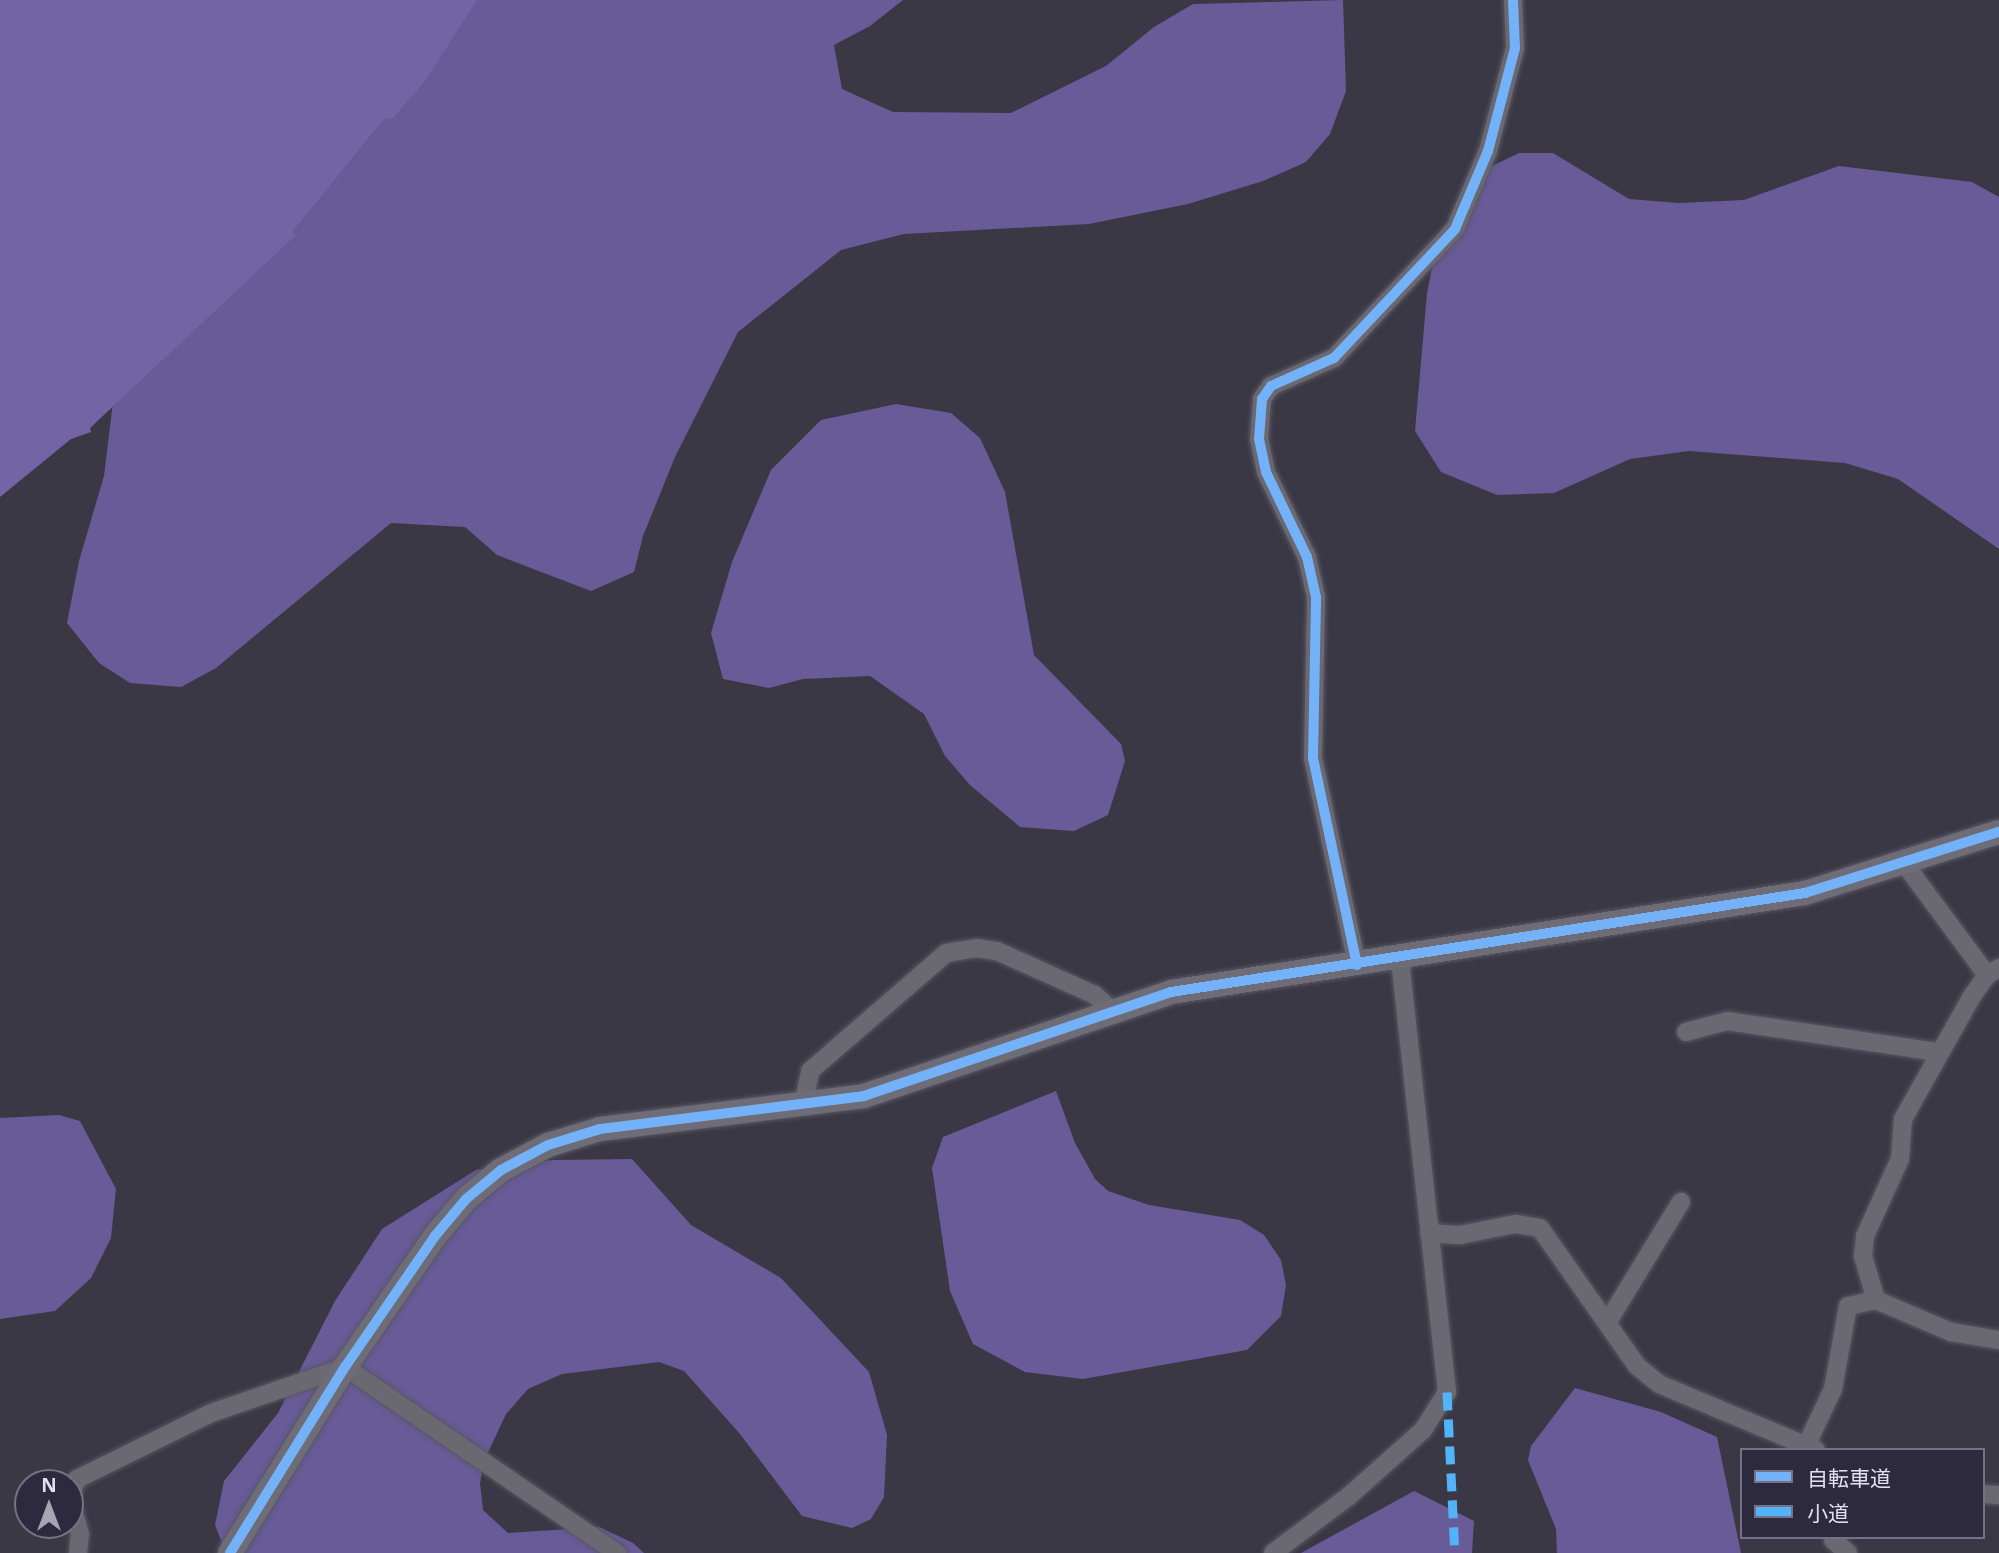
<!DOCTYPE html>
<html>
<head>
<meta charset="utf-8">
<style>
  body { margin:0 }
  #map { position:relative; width:1999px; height:1553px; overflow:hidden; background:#3a3845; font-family:"Open Sans","Noto Sans JP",sans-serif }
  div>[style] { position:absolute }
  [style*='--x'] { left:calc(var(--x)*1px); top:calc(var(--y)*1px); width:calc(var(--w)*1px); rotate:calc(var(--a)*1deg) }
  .forest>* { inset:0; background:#685b98 }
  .water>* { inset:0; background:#7264a5 }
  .roads { filter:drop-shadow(0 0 2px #585662) drop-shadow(0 0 2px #585662) }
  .street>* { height:18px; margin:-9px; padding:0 9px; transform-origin:9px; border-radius:9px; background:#6a6871 }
  .secondary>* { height:24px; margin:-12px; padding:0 12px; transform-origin:12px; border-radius:12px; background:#6e6c77 }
  .quiet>* { height:9px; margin-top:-4.5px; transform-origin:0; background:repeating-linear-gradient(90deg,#52b3f8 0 18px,transparent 0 27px) }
  .cycleway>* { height:10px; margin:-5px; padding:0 5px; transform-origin:5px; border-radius:5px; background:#73b2f8 }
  span { translate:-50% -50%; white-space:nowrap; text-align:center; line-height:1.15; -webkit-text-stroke:5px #2d293f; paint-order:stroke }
  .legend { position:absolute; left:1740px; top:1448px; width:245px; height:91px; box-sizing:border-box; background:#2d293f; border:2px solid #757285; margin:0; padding:9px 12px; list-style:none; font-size:21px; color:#e2e0ef }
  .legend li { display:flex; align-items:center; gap:14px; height:35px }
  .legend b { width:35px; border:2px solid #757285 }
  .north { position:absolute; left:14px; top:1469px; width:70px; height:70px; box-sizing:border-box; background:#2d293f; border:2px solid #757285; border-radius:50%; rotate:0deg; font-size:19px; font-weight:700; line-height:28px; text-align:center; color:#e2e0ef }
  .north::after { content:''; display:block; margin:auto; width:24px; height:32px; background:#a7a5b4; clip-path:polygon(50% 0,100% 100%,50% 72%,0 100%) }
</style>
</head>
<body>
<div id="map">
  <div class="forest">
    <i style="clip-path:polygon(464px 0,903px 0,870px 26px,834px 45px,842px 89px,893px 112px,1011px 113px,1106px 66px,1154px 27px,1193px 4px,1343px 0,1346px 91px,1330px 134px,1306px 162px,1263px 181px,1188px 204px,1089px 224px,904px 234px,841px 250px,738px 332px,675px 457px,643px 536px,634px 572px,591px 591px,497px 555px,465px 527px,391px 523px,216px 668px,181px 687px,130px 683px,99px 663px,67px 623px,79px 561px,104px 476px,114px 394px)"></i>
    <i style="clip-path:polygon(1519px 153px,1553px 153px,1629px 199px,1679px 203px,1744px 200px,1839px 166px,1972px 182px,1999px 197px,1999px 549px,1898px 479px,1845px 463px,1689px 451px,1630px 459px,1554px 493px,1497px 495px,1441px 472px,1415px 431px,1427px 293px,1439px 233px,1488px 168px)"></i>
    <i style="clip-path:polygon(896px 404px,951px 413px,980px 438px,1005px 492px,1034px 655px,1121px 744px,1125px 761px,1108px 815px,1074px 831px,1020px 827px,970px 785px,945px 756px,924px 714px,870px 676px,803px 679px,769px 688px,723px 679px,711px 633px,732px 562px,771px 470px,821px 420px)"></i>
    <i style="clip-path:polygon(1056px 1091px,1075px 1143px,1095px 1179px,1108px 1191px,1149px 1205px,1240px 1220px,1264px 1235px,1281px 1260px,1286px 1285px,1281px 1316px,1247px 1350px,1083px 1379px,1025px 1372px,973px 1344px,950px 1291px,932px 1168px,943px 1137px)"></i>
    <i style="clip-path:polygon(59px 1115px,80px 1121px,116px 1189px,111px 1238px,91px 1278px,55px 1311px,0 1319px,0 1118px)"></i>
    <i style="clip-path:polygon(632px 1159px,691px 1225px,781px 1278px,869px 1372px,887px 1435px,884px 1497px,871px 1519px,852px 1528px,802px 1516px,740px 1434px,684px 1371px,659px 1362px,562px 1374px,528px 1389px,506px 1414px,484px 1461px,480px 1483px,483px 1510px,508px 1533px,599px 1527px,633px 1543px,644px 1553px,226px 1553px,215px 1525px,224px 1481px,278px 1413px,335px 1301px,382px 1229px,476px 1170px,553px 1160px)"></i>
    <i style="clip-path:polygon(1575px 1388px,1661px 1412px,1717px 1437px,1741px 1553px,1557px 1553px,1556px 1529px,1528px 1460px,1531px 1446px)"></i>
    <i style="clip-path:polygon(1414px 1491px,1474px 1521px,1472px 1553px,1301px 1553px)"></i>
  </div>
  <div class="water">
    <i style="clip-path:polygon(0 0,477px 0,425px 81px,393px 118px,383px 120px,292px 232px,296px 235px,90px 428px,91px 432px,71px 439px,0 497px)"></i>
  </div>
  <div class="roads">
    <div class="street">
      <i style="--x:1904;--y:863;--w:139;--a:53.5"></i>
      <i style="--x:1357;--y:965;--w:212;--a:-102"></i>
      <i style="--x:1313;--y:758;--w:161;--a:-88.9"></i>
      <i style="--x:1316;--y:597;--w:41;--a:-102.7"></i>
      <i style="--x:1307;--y:557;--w:94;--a:-115.8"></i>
      <i style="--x:1266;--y:472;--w:34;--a:-102"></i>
      <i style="--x:1259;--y:439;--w:40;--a:-85.7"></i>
      <i style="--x:1262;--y:399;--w:16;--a:-55"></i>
      <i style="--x:1271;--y:386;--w:69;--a:-24"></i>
      <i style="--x:1334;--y:358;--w:177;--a:-46.8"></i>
      <i style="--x:1455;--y:229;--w:85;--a:-67.1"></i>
      <i style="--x:1488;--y:151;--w:106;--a:-75.3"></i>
      <i style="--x:1515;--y:48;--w:48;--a:-92.4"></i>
      <i style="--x:1686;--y:1032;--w:42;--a:-15"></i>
      <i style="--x:1727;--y:1021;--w:212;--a:8.4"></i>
      <i style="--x:803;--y:1105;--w:35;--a:-78"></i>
      <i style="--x:810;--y:1071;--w:180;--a:-40.9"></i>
      <i style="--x:946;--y:953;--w:31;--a:-9"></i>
      <i style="--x:977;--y:948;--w:20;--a:9"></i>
      <i style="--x:997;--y:951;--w:107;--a:24.2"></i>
      <i style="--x:1095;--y:995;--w:22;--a:43"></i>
      <i style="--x:1429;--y:1233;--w:31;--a:4"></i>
      <i style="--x:1460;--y:1235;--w:56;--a:-11.3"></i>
      <i style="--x:1515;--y:1224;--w:25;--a:9"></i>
      <i style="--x:1540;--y:1228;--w:169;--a:54.9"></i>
      <i style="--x:1637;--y:1366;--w:28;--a:39"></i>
      <i style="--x:1659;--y:1384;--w:170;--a:22.8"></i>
      <i style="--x:1876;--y:1300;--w:46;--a:-106.5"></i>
      <i style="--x:1863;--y:1256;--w:20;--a:-84"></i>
      <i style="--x:1865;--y:1236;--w:85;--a:-65.6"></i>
      <i style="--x:1900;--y:1159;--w:40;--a:-85.7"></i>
      <i style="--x:1903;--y:1119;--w:141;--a:-60.7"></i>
      <i style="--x:1972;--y:996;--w:26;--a:-54"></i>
      <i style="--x:1987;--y:975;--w:14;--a:-30"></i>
      <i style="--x:1607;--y:1323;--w:142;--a:-58.6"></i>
      <i style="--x:1806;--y:1446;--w:63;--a:-64.7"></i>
      <i style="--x:1833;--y:1389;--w:84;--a:-79.8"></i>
      <i style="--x:1848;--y:1306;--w:29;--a:-12"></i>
      <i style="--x:1876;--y:1300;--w:82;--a:23.1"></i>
      <i style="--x:1951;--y:1332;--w:49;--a:9.5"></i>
      <i style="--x:1983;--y:1494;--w:16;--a:4"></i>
      <i style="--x:1833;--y:1540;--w:20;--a:41"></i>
      <i style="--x:78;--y:1553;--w:19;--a:-84"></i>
      <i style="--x:80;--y:1534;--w:37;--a:-106"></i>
      <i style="--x:70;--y:1498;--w:20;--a:-70"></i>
      <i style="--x:77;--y:1479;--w:149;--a:-26.2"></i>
      <i style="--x:211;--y:1413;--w:142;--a:-18.9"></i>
      <i style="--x:345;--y:1367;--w:330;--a:34.4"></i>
      <i style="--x:1273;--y:1553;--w:95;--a:-36.9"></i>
      <i style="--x:1349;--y:1496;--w:99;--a:-41.7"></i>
      <i style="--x:1423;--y:1430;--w:45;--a:-57.7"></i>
      <i style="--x:1447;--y:1392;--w:437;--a:-96.2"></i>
    </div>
    <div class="secondary">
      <i style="--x:230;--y:1553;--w:219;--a:-58.3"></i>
      <i style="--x:345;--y:1367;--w:159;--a:-55.5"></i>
      <i style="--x:435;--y:1236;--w:48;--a:-50"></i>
      <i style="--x:466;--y:1199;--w:45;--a:-39.6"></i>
      <i style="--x:501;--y:1170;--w:53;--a:-28"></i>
      <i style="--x:548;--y:1145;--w:54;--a:-17.1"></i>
      <i style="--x:600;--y:1129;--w:266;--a:-7.1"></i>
      <i style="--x:864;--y:1096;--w:324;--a:-18.7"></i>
      <i style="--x:1171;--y:992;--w:642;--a:-8.88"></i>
      <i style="--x:1805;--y:893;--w:203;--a:-17.5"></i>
    </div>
  </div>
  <div class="quiet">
    <i style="--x:1447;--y:1392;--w:161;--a:87.2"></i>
  </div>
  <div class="cycleway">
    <i style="--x:1357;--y:965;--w:212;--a:-102"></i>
    <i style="--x:1313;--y:758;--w:161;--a:-88.9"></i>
    <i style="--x:1316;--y:597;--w:41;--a:-102.7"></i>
    <i style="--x:1307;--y:557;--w:94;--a:-115.8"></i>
    <i style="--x:1266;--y:472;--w:34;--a:-102"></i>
    <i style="--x:1259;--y:439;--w:40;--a:-85.7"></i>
    <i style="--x:1262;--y:399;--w:16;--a:-55"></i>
    <i style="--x:1271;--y:386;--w:69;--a:-24"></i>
    <i style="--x:1334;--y:358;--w:177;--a:-46.8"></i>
    <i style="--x:1455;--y:229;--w:85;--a:-67.1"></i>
    <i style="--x:1488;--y:151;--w:106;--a:-75.3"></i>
    <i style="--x:1515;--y:48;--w:48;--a:-92.4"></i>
    <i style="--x:230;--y:1553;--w:219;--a:-58.3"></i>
    <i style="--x:345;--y:1367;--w:159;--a:-55.5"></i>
    <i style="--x:435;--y:1236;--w:48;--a:-50"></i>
    <i style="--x:466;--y:1199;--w:45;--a:-39.6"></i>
    <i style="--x:501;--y:1170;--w:53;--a:-28"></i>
    <i style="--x:548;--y:1145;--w:54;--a:-17.1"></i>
    <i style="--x:600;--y:1129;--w:266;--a:-7.1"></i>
    <i style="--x:864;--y:1096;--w:324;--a:-18.7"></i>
    <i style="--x:1171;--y:992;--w:642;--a:-8.88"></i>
    <i style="--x:1805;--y:893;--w:203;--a:-17.5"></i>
  </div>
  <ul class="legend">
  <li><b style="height:9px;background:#73b2f8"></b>自転車道</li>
  <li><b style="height:9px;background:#52b3f8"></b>小道</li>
  </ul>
  <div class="north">N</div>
</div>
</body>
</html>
